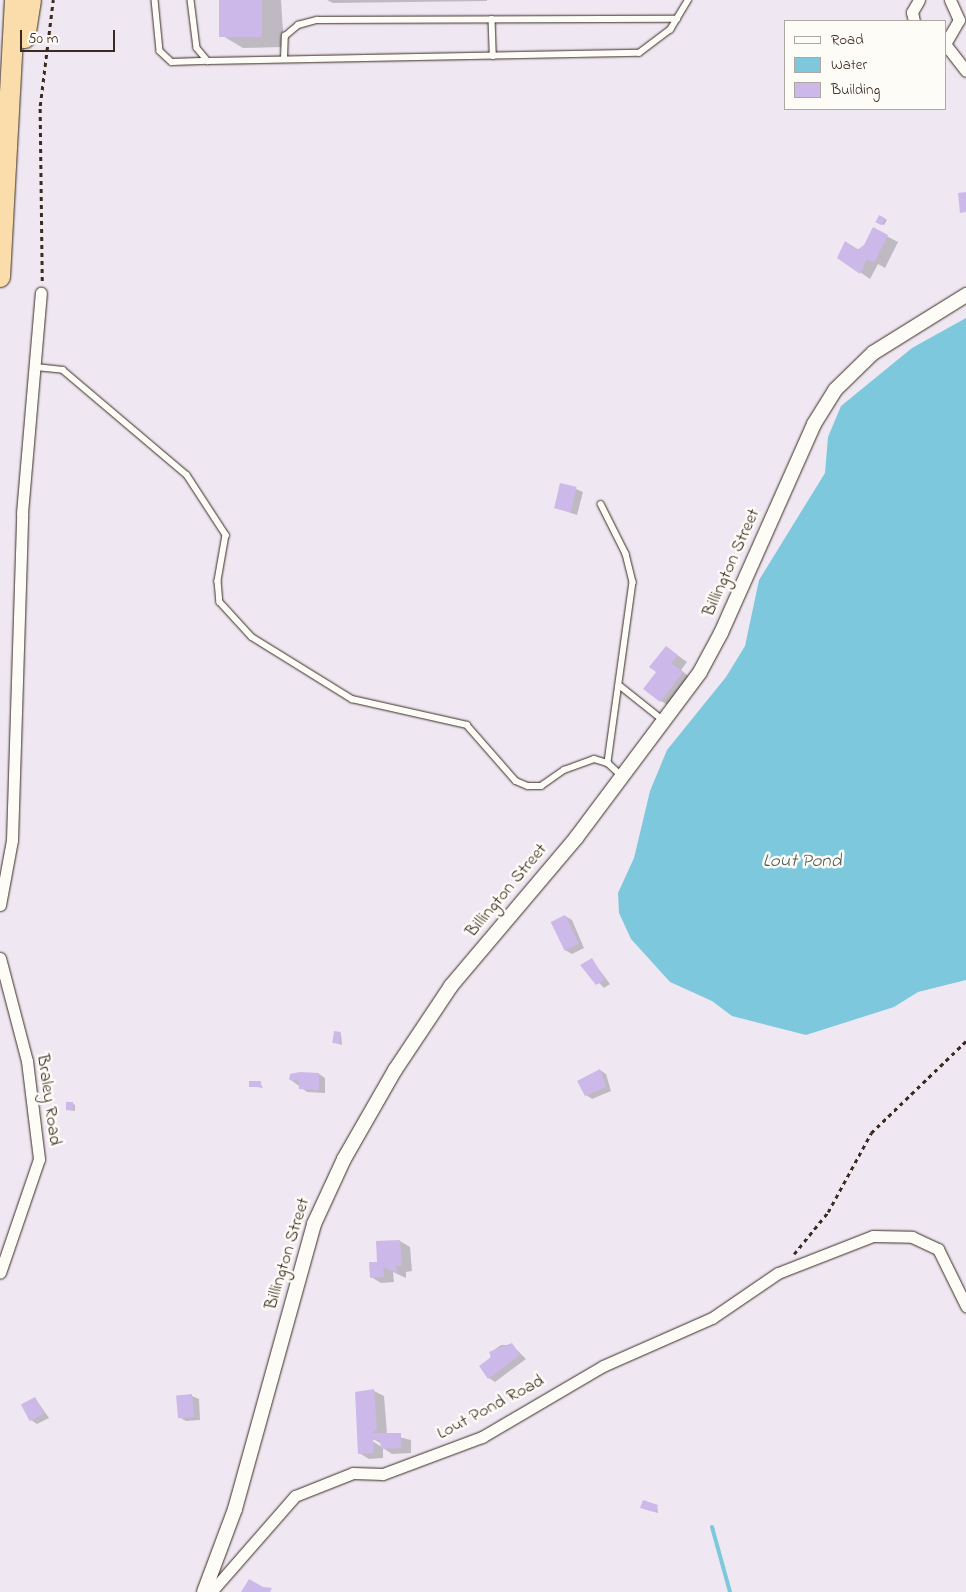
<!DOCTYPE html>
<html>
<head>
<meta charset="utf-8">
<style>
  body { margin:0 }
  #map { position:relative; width:966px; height:1592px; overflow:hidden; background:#efe8f3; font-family:"Indie Flower",sans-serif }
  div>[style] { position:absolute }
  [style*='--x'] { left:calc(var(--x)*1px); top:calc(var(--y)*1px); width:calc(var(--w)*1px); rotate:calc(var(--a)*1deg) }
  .water>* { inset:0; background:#7dc8dd }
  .shadow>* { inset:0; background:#0003; transform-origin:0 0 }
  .stream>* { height:4px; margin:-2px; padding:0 2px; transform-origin:2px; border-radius:2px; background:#7dc8dd }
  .building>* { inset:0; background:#cdb9e9; transform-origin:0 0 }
  .path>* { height:2.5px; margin-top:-1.25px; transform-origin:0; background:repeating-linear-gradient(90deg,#3b2a1e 0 4px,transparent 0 8px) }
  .roads { filter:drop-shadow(0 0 1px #3b2a1e) drop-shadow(0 0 1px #3b2a1e) }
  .service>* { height:5.5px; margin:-2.75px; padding:0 2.75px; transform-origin:2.75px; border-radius:2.75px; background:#fdfcf7 }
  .minor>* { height:11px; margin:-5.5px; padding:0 5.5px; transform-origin:5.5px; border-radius:5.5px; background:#fdfcf7 }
  .tertiary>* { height:14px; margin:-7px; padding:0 7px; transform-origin:7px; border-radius:7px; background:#fdfcf7 }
  .motorway>* { height:20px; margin:-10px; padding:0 10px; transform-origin:10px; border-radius:10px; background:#faddab }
  span { translate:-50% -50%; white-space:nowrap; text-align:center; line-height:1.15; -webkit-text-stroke:5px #fdfcf7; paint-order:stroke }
  .street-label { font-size:18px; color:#3b2a1e }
  .water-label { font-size:19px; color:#4f5957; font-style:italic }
  .legend { position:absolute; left:784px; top:20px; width:162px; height:90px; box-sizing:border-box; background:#fdfcf7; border:1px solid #afa8a0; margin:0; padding:6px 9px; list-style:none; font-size:15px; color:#3b2a1e }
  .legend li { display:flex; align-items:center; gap:10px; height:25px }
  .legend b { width:25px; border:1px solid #afa8a0 }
  .scale { position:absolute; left:20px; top:30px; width:95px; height:22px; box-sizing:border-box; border:2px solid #3b2a1e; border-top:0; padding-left:6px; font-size:15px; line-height:18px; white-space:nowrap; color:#3b2a1e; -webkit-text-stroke:4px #fdfcf7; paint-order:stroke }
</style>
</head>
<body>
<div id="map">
  <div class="water">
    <i style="clip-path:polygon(966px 318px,966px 980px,918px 992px,894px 1007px,806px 1035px,732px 1016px,712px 1001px,670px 982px,631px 939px,619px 913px,618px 893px,634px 858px,650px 791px,667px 750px,726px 677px,745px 646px,759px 580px,825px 473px,828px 437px,841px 406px,912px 348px)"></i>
  </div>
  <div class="shadow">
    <i style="clip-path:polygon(220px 0,281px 0,284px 47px,243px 48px,223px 36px)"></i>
    <i style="clip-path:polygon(327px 0,487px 0,487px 1px,333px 3px)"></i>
    <i style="left:880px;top:216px;width:8px;height:6px;rotate:30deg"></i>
    <i style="clip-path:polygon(873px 229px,898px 242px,885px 268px,878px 264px,870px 279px,838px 257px,846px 242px,859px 250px,865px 246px)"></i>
    <i style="clip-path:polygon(576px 489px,583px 492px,577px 515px,556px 508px)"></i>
    <i style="clip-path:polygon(666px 647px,687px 662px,681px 670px,692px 679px,671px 707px,661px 701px,657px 672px)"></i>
    <i style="clip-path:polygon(565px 916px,572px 920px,584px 948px,572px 954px,565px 950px)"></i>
    <i style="clip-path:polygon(592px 960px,610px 984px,604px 988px,582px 965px)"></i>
    <i style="clip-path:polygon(341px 1034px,342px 1045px,333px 1042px)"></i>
    <i style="clip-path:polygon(600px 1070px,606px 1074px,611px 1091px,592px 1099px,586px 1095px)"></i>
    <i style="clip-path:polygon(319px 1074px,325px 1078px,325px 1093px,307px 1092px,291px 1080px,291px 1075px)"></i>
    <i style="clip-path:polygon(260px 1083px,263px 1088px,250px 1086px)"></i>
    <i style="clip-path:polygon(72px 1103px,75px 1105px,75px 1111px,67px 1110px)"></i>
    <i style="clip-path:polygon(400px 1241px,410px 1247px,412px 1271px,406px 1272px,406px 1278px,393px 1272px,394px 1282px,381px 1283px,371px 1277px)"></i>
    <i style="clip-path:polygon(501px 1345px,512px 1345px,526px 1359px,495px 1382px,489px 1378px,491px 1352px)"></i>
    <i style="clip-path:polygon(evenodd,374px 1391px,384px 1396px,387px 1434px,411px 1440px,411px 1453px,392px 1454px,383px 1448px,383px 1458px,369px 1459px,359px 1453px,374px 1391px,368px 1436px,382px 1444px,382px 1447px,367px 1438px,368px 1436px)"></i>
    <i style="clip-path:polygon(192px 1396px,199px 1399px,200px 1420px,186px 1421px,179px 1417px,178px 1397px)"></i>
    <i style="clip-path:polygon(35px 1398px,49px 1418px,37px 1424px,31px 1420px)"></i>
    <i style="clip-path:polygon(657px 1506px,658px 1513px,644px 1509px)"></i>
  </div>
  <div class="stream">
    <i style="--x:712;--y:1527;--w:67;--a:74.5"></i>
  </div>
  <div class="building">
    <i style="left:219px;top:0;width:43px;height:37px"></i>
    <i style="clip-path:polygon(966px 192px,966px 212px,960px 213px,958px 193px)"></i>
    <i style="left:879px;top:215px;width:7px;height:8px;rotate:27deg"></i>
    <i style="clip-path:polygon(873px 227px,888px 235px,874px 263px,867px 259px,860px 274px,837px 258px,845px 241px,857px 250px,864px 245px)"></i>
    <i style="left:560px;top:483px;width:17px;height:26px;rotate:13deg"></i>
    <i style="clip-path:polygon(666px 646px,678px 655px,671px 663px,683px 672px,660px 702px,643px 689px,656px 672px,649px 667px)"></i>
    <i style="left:565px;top:915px;width:32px;height:16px;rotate:64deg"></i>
    <i style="clip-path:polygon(592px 958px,605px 980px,596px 985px,580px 965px)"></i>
    <i style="left:334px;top:1031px;width:7px;height:12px;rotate:8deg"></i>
    <i style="clip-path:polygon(600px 1069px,606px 1087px,585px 1096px,577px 1081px)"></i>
    <i style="clip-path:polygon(300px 1072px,319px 1073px,319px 1090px,299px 1089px,299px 1081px,289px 1080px,290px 1074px)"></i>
    <i style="left:249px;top:1081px;width:12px;height:6px"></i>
    <i style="left:66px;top:1102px;width:7px;height:8px"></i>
    <i style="clip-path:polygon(400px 1240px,402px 1266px,396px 1266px,397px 1273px,383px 1267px,384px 1277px,370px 1278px,369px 1262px,377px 1262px,376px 1241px)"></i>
    <i style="clip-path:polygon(512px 1343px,520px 1355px,488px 1379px,479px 1366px,491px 1357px,489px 1352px)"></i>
    <i style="clip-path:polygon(374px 1389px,377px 1429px,373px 1433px,401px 1433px,401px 1448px,381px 1449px,380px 1440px,373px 1440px,374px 1453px,358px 1454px,355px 1392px)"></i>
    <i style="left:192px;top:1394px;width:23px;height:16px;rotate:85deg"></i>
    <i style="left:35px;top:1397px;width:19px;height:16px;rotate:62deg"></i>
    <i style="clip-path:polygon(643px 1500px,658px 1505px,656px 1512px,640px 1508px)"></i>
    <i style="clip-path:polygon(249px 1579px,263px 1587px,272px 1588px,270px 1592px,241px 1592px)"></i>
  </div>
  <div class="path">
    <i style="--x:42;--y:281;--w:175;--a:-90.7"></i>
    <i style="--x:40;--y:106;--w:107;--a:-83"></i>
    <i style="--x:794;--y:1254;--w:54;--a:-51"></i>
    <i style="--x:828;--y:1212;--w:90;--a:-61.4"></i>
    <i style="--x:871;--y:1133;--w:132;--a:-44.1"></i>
  </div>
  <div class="roads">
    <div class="service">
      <i style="--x:155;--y:0;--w:51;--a:84.4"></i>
      <i style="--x:160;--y:51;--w:16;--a:43"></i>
      <i style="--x:172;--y:62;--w:36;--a:-2"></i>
      <i style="--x:191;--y:0;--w:48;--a:82.9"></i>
      <i style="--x:197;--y:48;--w:17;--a:50"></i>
      <i style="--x:208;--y:61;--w:431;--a:-1.1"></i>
      <i style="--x:639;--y:53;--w:39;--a:-37"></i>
      <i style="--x:670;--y:30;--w:35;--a:-59"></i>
      <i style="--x:492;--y:19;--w:37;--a:88"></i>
      <i style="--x:284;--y:59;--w:23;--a:-88"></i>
      <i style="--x:285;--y:36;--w:17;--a:-40"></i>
      <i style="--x:298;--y:25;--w:20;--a:-15"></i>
      <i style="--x:317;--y:20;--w:360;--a:-0.2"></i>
      <i style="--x:36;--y:367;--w:27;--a:6"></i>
      <i style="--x:63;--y:370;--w:162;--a:40.3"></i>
      <i style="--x:187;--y:475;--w:72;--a:57"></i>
      <i style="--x:226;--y:535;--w:47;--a:99.9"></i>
      <i style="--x:218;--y:581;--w:21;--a:85"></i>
      <i style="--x:220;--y:602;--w:47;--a:47.6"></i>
      <i style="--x:252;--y:637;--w:118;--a:31.8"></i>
      <i style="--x:352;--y:699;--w:118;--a:12.7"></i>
      <i style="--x:467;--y:725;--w:74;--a:48.8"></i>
      <i style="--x:516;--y:781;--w:13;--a:23"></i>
      <i style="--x:528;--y:786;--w:13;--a:0"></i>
      <i style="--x:541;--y:786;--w:28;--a:-35"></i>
      <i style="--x:564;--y:770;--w:32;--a:-20"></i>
      <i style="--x:594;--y:759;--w:15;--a:16"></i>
      <i style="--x:608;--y:763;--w:18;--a:43"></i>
      <i style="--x:601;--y:504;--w:56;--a:63.4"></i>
      <i style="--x:626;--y:554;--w:29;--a:76"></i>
      <i style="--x:633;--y:582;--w:183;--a:97.9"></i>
      <i style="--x:619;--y:685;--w:56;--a:38.5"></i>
    </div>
    <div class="minor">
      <i style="--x:914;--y:21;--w:9;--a:-103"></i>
      <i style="--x:912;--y:12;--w:14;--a:-60"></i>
      <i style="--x:945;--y:44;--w:28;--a:-60"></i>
      <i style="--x:959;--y:20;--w:22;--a:-114"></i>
      <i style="--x:945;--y:44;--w:34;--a:52"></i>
      <i style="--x:0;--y:905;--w:66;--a:-79.5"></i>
      <i style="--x:12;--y:840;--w:327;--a:-88.2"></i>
      <i style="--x:22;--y:513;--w:221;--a:-85.1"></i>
      <i style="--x:0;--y:958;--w:106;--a:75.3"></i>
      <i style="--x:27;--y:1061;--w:99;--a:83"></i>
      <i style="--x:39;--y:1159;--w:120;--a:108.9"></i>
      <i style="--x:211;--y:1592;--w:128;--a:-48.8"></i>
      <i style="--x:295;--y:1496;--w:62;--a:-21.6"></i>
      <i style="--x:353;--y:1473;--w:30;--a:2"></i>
      <i style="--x:383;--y:1474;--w:106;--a:-20.5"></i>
      <i style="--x:482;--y:1437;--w:140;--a:-30.4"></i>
      <i style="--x:603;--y:1366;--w:119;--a:-23.8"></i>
      <i style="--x:712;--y:1318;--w:80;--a:-34.3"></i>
      <i style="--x:778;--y:1273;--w:102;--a:-21.3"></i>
      <i style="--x:873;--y:1236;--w:39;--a:1"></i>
      <i style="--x:912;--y:1237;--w:29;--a:25"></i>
      <i style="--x:938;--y:1249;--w:64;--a:63.8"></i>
    </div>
    <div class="tertiary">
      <i style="--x:204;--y:1592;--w:89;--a:-69.5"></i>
      <i style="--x:235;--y:1509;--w:296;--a:-74.5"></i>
      <i style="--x:314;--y:1224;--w:72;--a:-65.2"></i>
      <i style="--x:344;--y:1159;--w:103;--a:-60.2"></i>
      <i style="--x:395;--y:1070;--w:101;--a:-56.3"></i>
      <i style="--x:451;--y:986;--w:194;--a:-49.8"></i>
      <i style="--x:576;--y:838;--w:207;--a:-53.2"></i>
      <i style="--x:700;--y:672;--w:44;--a:-61.7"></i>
      <i style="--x:721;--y:633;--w:229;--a:-66"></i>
      <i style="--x:814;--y:424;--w:40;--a:-58"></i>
      <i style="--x:835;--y:390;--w:53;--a:-44.2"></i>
      <i style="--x:873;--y:353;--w:110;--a:-31.9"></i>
    </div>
    <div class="motorway">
      <i style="--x:25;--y:38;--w:38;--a:-81"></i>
      <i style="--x:0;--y:277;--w:277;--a:-86.9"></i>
    </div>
  </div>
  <div class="street-label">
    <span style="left:732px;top:563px;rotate:-66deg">Billington Street</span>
    <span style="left:507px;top:891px;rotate:-50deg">Billington Street</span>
    <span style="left:48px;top:1100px;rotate:82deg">Braley Road</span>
    <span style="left:288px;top:1254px;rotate:-73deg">Billington Street</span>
    <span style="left:491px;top:1408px;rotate:-28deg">Lout Pond Road</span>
  </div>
  <div class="water-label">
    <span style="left:802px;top:862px">Lout Pond</span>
  </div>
  <ul class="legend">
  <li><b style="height:6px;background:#fdfcf7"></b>Road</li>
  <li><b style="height:14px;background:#7dc8dd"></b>Water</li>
  <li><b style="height:14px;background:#cdb9e9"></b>Building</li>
  </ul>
  <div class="scale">50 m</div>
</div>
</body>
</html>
